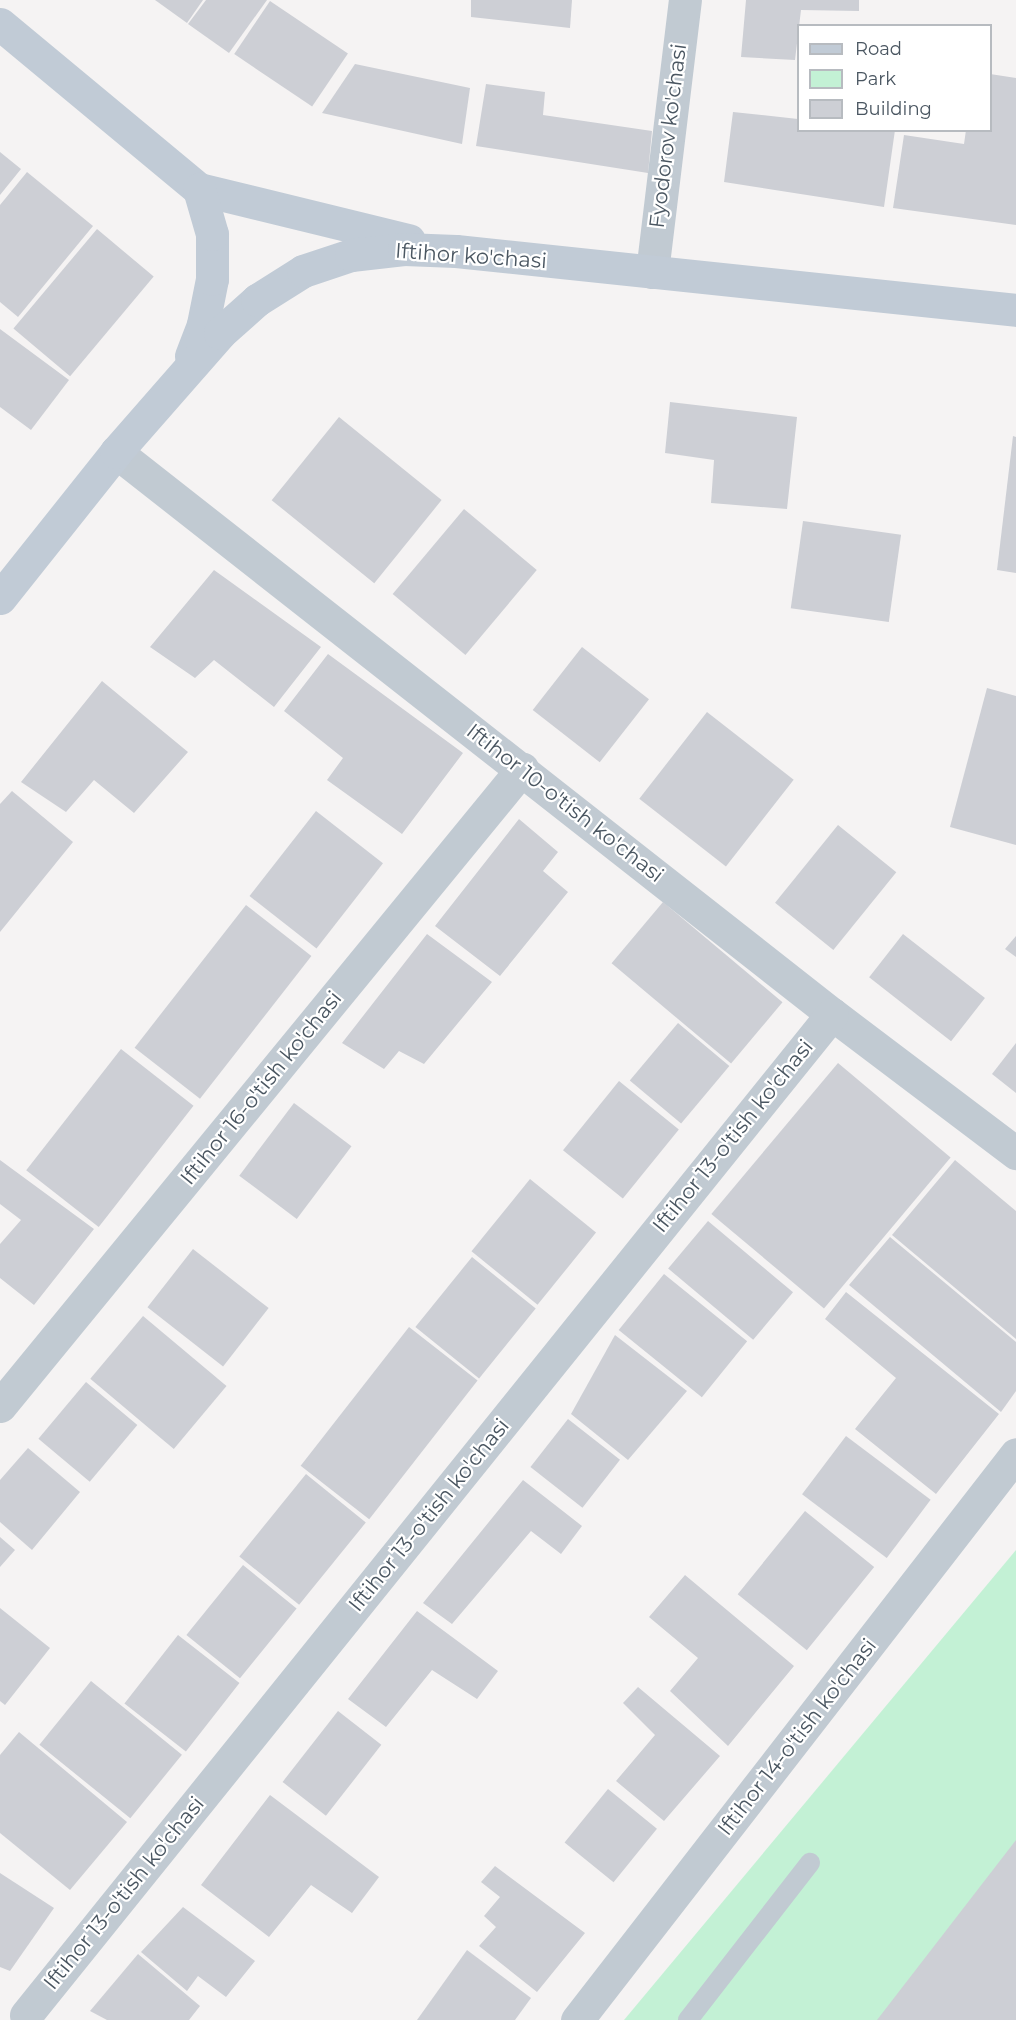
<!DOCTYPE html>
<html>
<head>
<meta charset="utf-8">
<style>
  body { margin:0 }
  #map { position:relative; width:1016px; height:2020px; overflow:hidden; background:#f5f3f3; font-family:Montserrat,sans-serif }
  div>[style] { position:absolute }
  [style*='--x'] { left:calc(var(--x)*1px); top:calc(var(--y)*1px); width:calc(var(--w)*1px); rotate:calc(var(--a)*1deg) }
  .green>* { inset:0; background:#c3f1d5 }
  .building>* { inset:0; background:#cdcfd5; transform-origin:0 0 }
  .lane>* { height:20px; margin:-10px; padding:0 10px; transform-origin:10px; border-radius:10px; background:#c1cad2 }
  .street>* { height:33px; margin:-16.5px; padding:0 16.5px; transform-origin:16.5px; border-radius:16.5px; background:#c1cad2 }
  .secondary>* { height:33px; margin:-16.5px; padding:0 16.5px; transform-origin:16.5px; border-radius:16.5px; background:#c1cbd6 }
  span { translate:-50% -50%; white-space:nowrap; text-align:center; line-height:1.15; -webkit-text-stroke:4.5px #fff; paint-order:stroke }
  .street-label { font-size:21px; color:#4a5661 }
  .legend { position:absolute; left:797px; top:24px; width:195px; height:108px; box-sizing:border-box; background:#fff; border:2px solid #b7bbc0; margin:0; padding:8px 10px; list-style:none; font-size:18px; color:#4a5661 }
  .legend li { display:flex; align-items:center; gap:12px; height:30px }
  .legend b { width:30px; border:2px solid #b7bbc0 }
</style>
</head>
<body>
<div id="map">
  <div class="green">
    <i style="clip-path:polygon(1016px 1550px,1016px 2020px,624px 2020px)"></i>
  </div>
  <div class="building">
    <i style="clip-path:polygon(155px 0,203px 0,187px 23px)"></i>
    <i style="clip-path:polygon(206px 0,267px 0,229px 53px,188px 24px)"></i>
    <i style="clip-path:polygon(471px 0,572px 0,570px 28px,471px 17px)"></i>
    <i style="clip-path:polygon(746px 0,859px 0,859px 11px,801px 10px,795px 60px,741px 57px)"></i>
    <i style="left:270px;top:1px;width:94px;height:64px;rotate:34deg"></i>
    <i style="clip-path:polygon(355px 64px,470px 88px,462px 144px,322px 113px)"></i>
    <i style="clip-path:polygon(990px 74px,1016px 78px,1016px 225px,893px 208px,904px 135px,964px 144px,966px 130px,990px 130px)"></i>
    <i style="clip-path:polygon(486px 84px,545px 92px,543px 115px,652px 131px,648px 173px,476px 146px)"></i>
    <i style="clip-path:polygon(733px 112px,798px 119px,798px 130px,895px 130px,884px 207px,724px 182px)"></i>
    <i style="clip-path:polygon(0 152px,21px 169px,0 195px)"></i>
    <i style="clip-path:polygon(27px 172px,93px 226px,18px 317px,0 302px,0 205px)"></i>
    <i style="left:97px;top:229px;width:74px;height:130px;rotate:40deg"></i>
    <i style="clip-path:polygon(0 329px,69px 380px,31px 430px,0 407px)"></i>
    <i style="clip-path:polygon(670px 402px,797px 417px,787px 509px,711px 503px,714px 460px,665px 453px)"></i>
    <i style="left:339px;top:417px;width:132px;height:107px;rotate:39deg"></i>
    <i style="clip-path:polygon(1013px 436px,1016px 437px,1016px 573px,997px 570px)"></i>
    <i style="left:464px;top:509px;width:95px;height:111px;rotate:40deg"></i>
    <i style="left:803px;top:521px;width:99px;height:88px;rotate:8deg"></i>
    <i style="clip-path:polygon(214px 570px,321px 647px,274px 707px,214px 660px,195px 678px,150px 647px)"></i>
    <i style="left:582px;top:647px;width:85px;height:80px;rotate:38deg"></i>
    <i style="clip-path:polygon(328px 654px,463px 753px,402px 834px,327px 780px,343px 758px,284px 711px)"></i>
    <i style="clip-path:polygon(102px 681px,188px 752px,134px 813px,94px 780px,66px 812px,21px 782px)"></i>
    <i style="clip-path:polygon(987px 688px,1016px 696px,1016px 845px,950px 827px)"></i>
    <i style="left:707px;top:712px;width:110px;height:110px;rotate:38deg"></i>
    <i style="clip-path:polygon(12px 791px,73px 842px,0 932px,0 804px)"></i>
    <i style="left:316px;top:811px;width:85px;height:108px;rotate:38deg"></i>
    <i style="clip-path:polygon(519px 819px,558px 852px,543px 871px,568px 892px,500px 976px,435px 926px)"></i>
    <i style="left:838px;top:825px;width:75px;height:100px;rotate:39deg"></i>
    <i style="left:663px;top:902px;width:156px;height:80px;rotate:40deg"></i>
    <i style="left:246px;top:905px;width:83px;height:181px;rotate:38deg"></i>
    <i style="clip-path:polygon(427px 934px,492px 982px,424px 1064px,399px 1051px,384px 1069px,342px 1043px)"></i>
    <i style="left:903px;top:934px;width:104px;height:55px;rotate:38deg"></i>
    <i style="clip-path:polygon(1016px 936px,1016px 957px,1005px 949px)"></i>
    <i style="left:678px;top:1023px;width:67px;height:75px;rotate:40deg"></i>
    <i style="clip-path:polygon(1016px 1043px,1016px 1093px,992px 1074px)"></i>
    <i style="left:121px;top:1049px;width:92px;height:154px;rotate:38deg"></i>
    <i style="left:838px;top:1063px;width:147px;height:197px;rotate:40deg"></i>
    <i style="left:619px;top:1081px;width:77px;height:89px;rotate:39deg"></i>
    <i style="left:294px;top:1103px;width:72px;height:91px;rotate:37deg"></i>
    <i style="clip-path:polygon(0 1160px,94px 1229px,34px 1305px,0 1278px,0 1244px,21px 1220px,0 1204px)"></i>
    <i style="clip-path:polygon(955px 1160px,1016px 1211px,1016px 1339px,892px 1235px)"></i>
    <i style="left:530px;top:1179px;width:85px;height:93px;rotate:39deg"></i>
    <i style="left:708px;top:1221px;width:111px;height:62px;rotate:40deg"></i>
    <i style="clip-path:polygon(890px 1237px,1016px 1342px,1016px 1391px,1001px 1412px,849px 1285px)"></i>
    <i style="left:193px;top:1249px;width:96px;height:74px;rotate:38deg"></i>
    <i style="left:472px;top:1257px;width:82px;height:90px;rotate:39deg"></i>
    <i style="left:664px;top:1274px;width:107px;height:72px;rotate:39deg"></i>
    <i style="clip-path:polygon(846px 1292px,999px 1414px,936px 1494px,855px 1429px,896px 1378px,825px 1319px)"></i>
    <i style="left:143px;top:1316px;width:109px;height:82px;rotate:40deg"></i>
    <i style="left:409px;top:1327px;width:87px;height:176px;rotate:38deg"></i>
    <i style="clip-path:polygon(615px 1335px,687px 1391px,628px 1460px,571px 1414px)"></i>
    <i style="left:86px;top:1382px;width:67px;height:74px;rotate:40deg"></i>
    <i style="left:568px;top:1419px;width:66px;height:61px;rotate:38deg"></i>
    <i style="left:846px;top:1436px;width:106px;height:73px;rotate:37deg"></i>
    <i style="clip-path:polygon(28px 1448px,80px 1492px,32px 1550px,0 1522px,0 1480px)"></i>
    <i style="left:306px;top:1474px;width:77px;height:106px;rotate:39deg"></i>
    <i style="clip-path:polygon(523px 1480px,582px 1526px,561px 1554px,531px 1531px,452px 1624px,423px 1603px)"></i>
    <i style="left:805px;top:1511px;width:89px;height:107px;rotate:39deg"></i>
    <i style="clip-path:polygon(0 1537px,15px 1550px,0 1567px)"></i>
    <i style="left:243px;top:1565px;width:69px;height:90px;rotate:39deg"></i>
    <i style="clip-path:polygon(685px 1575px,794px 1666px,728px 1746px,670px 1691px,698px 1658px,649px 1617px)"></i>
    <i style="clip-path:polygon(0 1608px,50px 1648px,5px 1705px,0 1701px)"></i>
    <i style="clip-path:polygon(417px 1611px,498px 1671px,477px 1699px,432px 1670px,386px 1727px,348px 1699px)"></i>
    <i style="left:178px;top:1635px;width:78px;height:87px;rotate:38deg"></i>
    <i style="left:91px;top:1681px;width:117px;height:82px;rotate:39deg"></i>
    <i style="clip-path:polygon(638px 1687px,720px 1756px,664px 1821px,616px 1781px,655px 1735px,623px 1703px)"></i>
    <i style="left:338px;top:1711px;width:55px;height:90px;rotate:38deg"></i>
    <i style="clip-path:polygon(19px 1732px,127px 1822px,70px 1890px,0 1833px,0 1755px)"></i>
    <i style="left:608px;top:1789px;width:63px;height:69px;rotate:39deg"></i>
    <i style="clip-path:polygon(270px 1795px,379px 1877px,352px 1913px,311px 1885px,269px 1937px,201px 1885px)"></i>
    <i style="clip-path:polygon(1016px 1840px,1016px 2020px,877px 2020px)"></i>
    <i style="clip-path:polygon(495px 1866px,585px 1933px,537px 1992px,479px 1946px,496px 1927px,484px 1916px,500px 1897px,481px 1882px)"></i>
    <i style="clip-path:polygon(0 1873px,54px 1908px,10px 1971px,0 1967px)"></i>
    <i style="clip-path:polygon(183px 1907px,255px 1961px,226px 1997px,198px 1976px,187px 1991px,141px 1952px)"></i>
    <i style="clip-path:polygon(467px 1950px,531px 1998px,515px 2020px,417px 2020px)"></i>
    <i style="clip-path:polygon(138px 1954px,200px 2006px,189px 2020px,107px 2020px,90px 2011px)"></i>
  </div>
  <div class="lane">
    <i style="--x:688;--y:2020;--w:199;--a:-52.2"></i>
  </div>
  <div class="street">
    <i style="--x:652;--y:272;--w:274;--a:-83.1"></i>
    <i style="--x:116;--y:452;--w:910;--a:38.13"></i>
    <i style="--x:832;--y:1014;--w:231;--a:37.1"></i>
    <i style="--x:0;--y:1406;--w:824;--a:-50.67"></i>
    <i style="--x:26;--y:2015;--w:1285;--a:-51.16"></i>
    <i style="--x:577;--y:2020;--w:716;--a:-52.2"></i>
  </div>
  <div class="secondary">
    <i style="--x:0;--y:24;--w:259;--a:39.7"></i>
    <i style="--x:199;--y:189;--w:216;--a:13.7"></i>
    <i style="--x:191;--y:356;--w:34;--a:-69"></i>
    <i style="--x:203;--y:324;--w:46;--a:-78.7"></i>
    <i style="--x:212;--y:279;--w:45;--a:-90"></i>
    <i style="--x:212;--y:234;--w:47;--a:-106.1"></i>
    <i style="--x:0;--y:598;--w:186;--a:-51.5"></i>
    <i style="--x:116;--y:452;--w:158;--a:-48.8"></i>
    <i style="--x:220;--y:333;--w:50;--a:-41.7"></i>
    <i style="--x:257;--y:300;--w:54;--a:-32.2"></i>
    <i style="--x:303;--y:271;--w:51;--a:-18.4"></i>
    <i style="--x:351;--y:255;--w:53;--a:-6.5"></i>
    <i style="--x:404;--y:249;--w:52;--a:2.2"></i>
    <i style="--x:456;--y:251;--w:563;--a:6.01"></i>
  </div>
  <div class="street-label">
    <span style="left:668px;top:136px;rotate:-83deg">Fyodorov ko'chasi</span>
    <span style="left:471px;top:256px;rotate:4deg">Iftihor ko'chasi</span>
    <span style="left:565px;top:803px;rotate:38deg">Iftihor 10-o'tish ko'chasi</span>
    <span style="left:261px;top:1088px;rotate:-51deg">Iftihor 16-o'tish ko'chasi</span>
    <span style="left:733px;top:1136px;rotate:-51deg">Iftihor 13-o'tish ko'chasi</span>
    <span style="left:429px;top:1515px;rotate:-51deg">Iftihor 13-o'tish ko'chasi</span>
    <span style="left:797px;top:1737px;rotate:-52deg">Iftihor 14-o'tish ko'chasi</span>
    <span style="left:124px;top:1893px;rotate:-51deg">Iftihor 13-o'tish ko'chasi</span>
  </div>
  <ul class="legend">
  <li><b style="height:8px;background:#c1cbd6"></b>Road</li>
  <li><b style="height:16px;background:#c3f1d5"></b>Park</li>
  <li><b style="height:16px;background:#cdcfd5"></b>Building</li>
  </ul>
</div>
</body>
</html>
